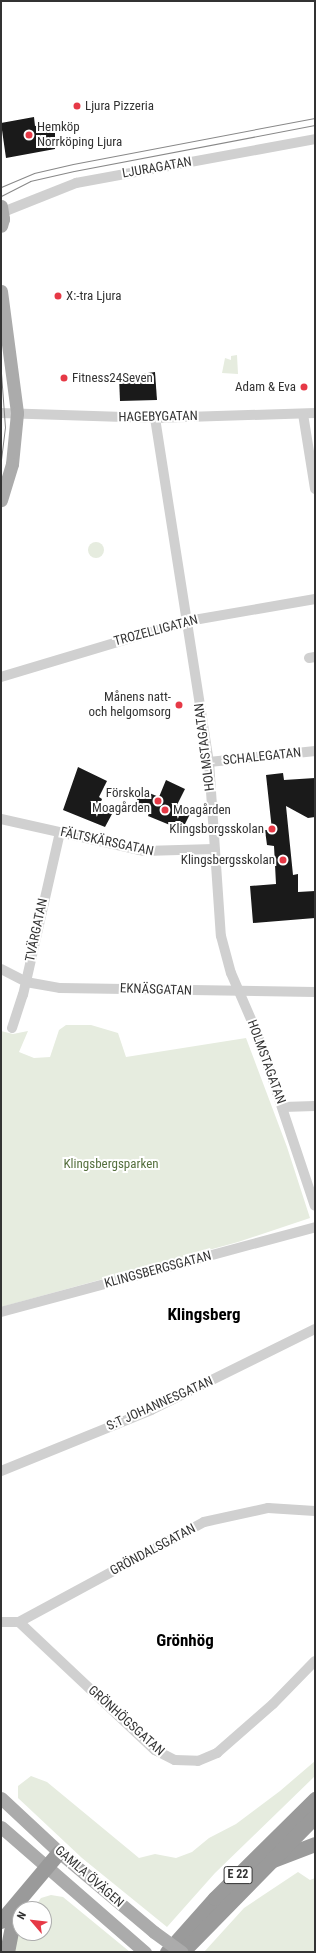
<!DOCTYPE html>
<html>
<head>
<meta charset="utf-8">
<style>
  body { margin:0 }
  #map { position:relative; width:316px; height:1953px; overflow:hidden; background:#fff; font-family:"Roboto Condensed",sans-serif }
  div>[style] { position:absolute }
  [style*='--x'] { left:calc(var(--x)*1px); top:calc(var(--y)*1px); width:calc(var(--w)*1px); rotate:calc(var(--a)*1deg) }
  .green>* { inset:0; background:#e6ecdf }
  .round { border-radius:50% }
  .building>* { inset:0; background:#1a1a1a }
  .minor>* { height:10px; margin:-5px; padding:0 5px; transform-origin:5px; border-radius:5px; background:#d0d0d0 }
  .major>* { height:13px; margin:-6.5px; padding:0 6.5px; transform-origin:6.5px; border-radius:6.5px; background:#ababab }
  .highway>* { height:15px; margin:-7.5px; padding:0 7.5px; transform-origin:7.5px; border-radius:7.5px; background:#9a9a9a }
  .tram>* { height:1px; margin:-0.5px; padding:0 0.5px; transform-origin:0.5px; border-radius:0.5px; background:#888 }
  .major-bridge>* { height:13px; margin:-6.5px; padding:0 6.5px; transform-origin:6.5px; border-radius:6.5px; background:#ababab }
  .dots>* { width:11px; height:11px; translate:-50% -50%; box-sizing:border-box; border:2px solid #fff; border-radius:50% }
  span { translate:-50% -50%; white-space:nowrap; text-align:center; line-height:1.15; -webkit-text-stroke:4px #fff; paint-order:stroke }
  .shield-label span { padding:1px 3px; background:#fff; border:1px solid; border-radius:3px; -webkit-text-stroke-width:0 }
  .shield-label { font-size:12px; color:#333; font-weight:700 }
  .poi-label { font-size:13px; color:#333 }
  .left { translate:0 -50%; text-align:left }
  .right { translate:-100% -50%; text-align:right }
  .street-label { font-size:13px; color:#333 }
  .park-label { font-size:13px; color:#56703f }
  .district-label { font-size:17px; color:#000; font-weight:700 }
  .frame { position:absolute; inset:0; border:2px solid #333; pointer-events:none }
  .north { position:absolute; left:12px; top:1901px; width:40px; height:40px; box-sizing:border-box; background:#fff; border:1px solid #adadad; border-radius:50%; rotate:298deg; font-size:11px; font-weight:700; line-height:16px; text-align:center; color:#333 }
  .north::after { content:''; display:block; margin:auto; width:14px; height:18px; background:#e63946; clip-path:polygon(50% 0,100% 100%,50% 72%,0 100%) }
</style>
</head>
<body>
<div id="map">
  <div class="green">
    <i style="clip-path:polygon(237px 355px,238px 374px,222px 373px,225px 358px,231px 360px,231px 356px)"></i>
    <i class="round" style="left:88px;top:542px;width:16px;height:16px"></i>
    <i style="clip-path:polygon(66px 1025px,91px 1025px,118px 1033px,126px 1057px,246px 1038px,287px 1147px,310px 1218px,238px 1242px,1px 1307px,1px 1031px,13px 1034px,28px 1031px,19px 1052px,34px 1058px,50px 1057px,59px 1030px)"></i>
    <i style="clip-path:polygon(315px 1761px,315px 1776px,215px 1873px,167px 1927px,82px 1858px,18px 1798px,18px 1786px,31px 1776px,47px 1782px,139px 1858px,155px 1854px,176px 1858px,192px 1852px,209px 1838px,236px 1824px,280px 1791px)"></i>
    <i style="clip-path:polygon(298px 1872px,310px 1880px,315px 1878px,315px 1952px,204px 1952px,244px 1908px)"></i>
    <i style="clip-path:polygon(51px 1895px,63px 1897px,130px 1952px,13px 1952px,20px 1925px,20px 1933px,44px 1933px,44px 1909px,33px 1909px,41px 1898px)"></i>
  </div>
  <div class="building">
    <i style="clip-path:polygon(34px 117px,35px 126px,55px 122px,55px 149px,6px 158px,1px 123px)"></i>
    <i style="clip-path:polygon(155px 372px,157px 400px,120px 401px,119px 377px)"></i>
    <i style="clip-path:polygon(78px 767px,107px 781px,99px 797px,102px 799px,99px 807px,112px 814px,105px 827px,63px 810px)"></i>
    <i style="clip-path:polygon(283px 773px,284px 780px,315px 778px,315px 817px,308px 818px,286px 806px,293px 875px,298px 874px,298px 892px,315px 891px,315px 918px,253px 923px,250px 886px,276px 884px,274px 846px,267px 845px,265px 830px,272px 830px,266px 775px)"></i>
    <i style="clip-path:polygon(166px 780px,185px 789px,177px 805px,191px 812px,182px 830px,148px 816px,149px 813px,134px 806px,142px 790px,159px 797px)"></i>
  </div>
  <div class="minor">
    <i style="--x:3;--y:212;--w:79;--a:-21.7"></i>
    <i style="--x:76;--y:183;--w:243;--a:-10.4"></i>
    <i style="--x:1;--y:413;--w:154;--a:1.9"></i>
    <i style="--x:155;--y:418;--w:160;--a:-1.8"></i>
    <i style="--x:303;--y:414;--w:76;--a:80.9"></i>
    <i style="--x:155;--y:418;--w:348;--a:81.1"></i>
    <i style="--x:209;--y:762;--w:174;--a:86.1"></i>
    <i style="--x:221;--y:936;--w:38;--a:75"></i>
    <i style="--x:231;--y:973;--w:65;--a:66.6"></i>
    <i style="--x:257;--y:1033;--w:182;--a:71.5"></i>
    <i style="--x:309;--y:658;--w:6;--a:-9"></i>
    <i style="--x:1;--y:677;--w:195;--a:-16.7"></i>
    <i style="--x:188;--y:621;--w:129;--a:-9.8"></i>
    <i style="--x:209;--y:762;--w:107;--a:-5.9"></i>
    <i style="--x:1;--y:819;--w:147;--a:12.6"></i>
    <i style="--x:144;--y:851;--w:70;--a:-1.6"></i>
    <i style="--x:1;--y:969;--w:28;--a:27"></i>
    <i style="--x:26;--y:982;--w:35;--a:10"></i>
    <i style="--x:60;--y:988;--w:255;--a:0.9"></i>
    <i style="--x:12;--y:1028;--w:35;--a:-72"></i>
    <i style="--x:23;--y:995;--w:167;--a:-77.2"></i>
    <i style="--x:283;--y:1107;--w:32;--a:-2"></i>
    <i style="--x:1;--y:1312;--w:325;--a:-15.1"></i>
    <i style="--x:1;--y:1471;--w:162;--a:-22.1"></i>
    <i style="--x:151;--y:1410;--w:183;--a:-26.3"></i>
    <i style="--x:1;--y:1622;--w:18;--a:0"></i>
    <i style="--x:19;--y:1622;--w:210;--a:-28.4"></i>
    <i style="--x:204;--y:1522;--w:66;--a:-12.3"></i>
    <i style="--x:268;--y:1508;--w:47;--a:3.7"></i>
    <i style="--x:19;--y:1622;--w:187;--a:43.3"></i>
    <i style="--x:155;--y:1750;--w:22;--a:27"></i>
    <i style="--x:175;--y:1760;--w:23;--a:2"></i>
    <i style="--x:198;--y:1761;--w:21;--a:-23"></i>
    <i style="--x:217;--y:1753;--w:74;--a:-41.2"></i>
    <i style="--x:273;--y:1704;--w:60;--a:-45.7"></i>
  </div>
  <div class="major">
    <i style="--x:1;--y:206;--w:13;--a:81"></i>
    <i style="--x:3;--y:219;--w:7;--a:106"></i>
    <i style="--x:1;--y:291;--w:123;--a:82.5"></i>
    <i style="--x:17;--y:413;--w:51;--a:95.6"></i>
    <i style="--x:12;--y:464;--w:38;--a:107"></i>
    <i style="--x:1;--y:1798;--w:79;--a:43"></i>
    <i style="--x:59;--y:1852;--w:124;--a:40.1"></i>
    <i style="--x:1;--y:1827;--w:191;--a:41"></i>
  </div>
  <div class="highway">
    <i style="--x:273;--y:1860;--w:45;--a:-20.9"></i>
    <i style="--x:1;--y:1921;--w:90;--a:-50"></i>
    <i style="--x:7;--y:1952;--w:26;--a:-79"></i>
    <i style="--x:12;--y:1926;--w:17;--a:-62"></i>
    <i style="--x:167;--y:1952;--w:72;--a:-48.4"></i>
    <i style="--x:215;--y:1898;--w:141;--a:-44.7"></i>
    <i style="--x:182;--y:1952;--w:190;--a:-45.6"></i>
  </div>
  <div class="tram">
    <i style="--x:1;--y:187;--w:36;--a:-23"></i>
    <i style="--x:34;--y:173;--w:40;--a:-13"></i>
    <i style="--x:73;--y:164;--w:246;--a:-10.8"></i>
    <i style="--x:1;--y:196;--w:33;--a:-27"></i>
    <i style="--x:30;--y:181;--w:45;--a:-12.8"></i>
    <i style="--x:74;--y:171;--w:245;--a:-10.8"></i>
    <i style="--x:1;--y:373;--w:54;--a:85.8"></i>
    <i style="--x:5;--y:427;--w:35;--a:97"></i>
  </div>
  <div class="major-bridge">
    <i style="--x:154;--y:1932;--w:34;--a:36"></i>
  </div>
  <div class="dots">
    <i style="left:77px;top:106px;background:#e63946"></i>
    <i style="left:29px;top:135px;background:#e63946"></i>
    <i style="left:58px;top:296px;background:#e63946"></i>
    <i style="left:64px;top:378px;background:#e63946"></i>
    <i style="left:304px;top:387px;background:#e63946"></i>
    <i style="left:179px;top:705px;background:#e63946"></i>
    <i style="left:158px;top:801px;background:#e63946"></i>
    <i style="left:165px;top:810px;background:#e63946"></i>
    <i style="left:272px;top:829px;background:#e63946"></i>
    <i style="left:283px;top:860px;background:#e63946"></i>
  </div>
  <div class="shield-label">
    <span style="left:238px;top:1875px">E 22</span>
  </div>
  <div class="poi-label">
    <span class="left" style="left:85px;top:106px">Ljura Pizzeria</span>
    <span class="left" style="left:37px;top:135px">Hemköp<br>Norrköping Ljura</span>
    <span class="left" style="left:66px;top:296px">X:-tra Ljura</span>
    <span class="left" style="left:72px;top:378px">Fitness24Seven</span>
    <span class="right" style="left:296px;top:387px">Adam &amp; Eva</span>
    <span class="right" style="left:171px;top:705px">Månens natt-<br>och helgomsorg</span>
    <span class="right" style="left:150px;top:801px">Förskola<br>Moagården</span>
    <span class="left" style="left:173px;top:810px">Moagården</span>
    <span class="right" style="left:264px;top:829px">Klingsborgsskolan</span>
    <span class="right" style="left:275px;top:860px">Klingsbergsskolan</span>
  </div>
  <div class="street-label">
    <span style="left:157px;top:168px;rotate:-10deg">LJURAGATAN</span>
    <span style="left:158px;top:417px;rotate:-1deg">HAGEBYGATAN</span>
    <span style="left:156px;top:631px;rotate:-15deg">TROZELLIGATAN</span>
    <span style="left:205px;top:747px;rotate:-97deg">HOLMSTAGATAN</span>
    <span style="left:262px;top:757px;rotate:-6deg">SCHALEGATAN</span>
    <span style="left:107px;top:842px;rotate:12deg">FÄLTSKÄRSGATAN</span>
    <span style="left:37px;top:930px;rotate:-78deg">TVÄRGATAN</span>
    <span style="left:156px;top:990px;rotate:2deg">EKNÄSGATAN</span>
    <span style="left:266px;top:1062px;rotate:70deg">HOLMSTAGATAN</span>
    <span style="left:158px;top:1270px;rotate:-15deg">KLINGSBERGSGATAN</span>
    <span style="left:160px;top:1404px;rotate:-24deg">S:T JOHANNESGATAN</span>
    <span style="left:153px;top:1550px;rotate:-28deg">GRÖNDALSGATAN</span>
    <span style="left:126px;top:1721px;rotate:42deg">GRÖNHÖGSGATAN</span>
    <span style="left:89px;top:1877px;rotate:41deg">GAMLA ÖVÄGEN</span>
  </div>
  <div class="park-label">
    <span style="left:111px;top:1164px">Klingsbergsparken</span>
  </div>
  <div class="district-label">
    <span style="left:204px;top:1315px">Klingsberg</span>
    <span style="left:185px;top:1641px">Grönhög</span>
  </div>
  <div class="frame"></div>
  <div class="north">N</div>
</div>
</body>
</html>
